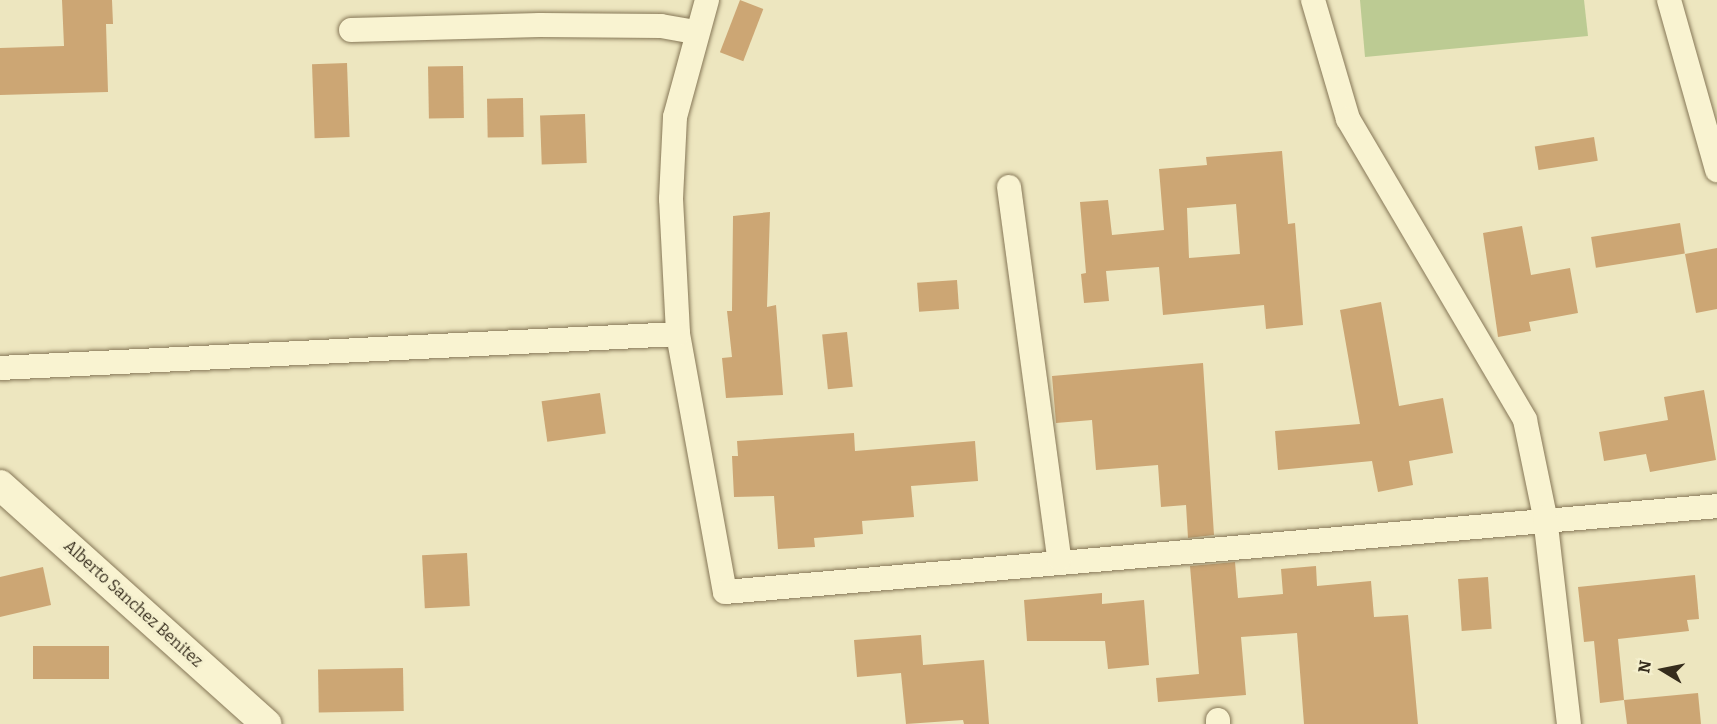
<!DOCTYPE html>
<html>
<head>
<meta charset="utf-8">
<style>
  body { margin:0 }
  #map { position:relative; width:1717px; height:724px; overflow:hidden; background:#ede6bf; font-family:Bitter,serif }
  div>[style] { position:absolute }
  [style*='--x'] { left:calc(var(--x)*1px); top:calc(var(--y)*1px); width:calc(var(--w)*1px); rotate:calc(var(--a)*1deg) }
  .green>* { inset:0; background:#bccb93 }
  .building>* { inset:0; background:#cca674; transform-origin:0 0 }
  .roads { filter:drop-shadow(0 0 2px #867757) drop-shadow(0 0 2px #867757) }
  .minor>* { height:24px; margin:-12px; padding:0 12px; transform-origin:12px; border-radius:12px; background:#f9f3d1 }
  .tertiary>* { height:30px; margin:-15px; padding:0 15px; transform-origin:15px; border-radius:15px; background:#f9f3d1 }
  span { translate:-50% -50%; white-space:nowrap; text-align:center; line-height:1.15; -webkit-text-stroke:5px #f5f0ce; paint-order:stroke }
  .street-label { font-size:16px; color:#352c1c }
  .north { position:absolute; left:1633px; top:640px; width:60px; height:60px; -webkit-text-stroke:4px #f5f0ce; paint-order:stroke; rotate:280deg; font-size:16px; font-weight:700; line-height:24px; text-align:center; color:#352c1c }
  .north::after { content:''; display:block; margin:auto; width:21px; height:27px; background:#352c1c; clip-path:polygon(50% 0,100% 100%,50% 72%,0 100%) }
</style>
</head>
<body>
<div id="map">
  <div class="green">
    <i style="clip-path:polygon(1360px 0,1584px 0,1588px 36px,1365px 57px)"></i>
  </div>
  <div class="building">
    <i style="clip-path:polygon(62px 0,112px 0,113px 24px,106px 24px,108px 92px,0 95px,0 48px,64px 46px)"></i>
    <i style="left:740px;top:0;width:25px;height:56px;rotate:21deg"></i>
    <i style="left:347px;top:63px;width:74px;height:35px;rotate:88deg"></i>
    <i style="left:463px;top:66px;width:52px;height:35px;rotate:89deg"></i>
    <i style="left:523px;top:98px;width:39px;height:36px;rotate:89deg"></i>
    <i style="left:585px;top:114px;width:49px;height:45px;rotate:88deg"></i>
    <i style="left:1594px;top:137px;width:24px;height:60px;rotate:81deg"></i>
    <i style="clip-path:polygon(evenodd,1282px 151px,1288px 224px,1295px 223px,1303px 325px,1266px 329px,1264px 305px,1163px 315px,1159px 267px,1106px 271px,1109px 301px,1084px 303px,1081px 274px,1086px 273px,1080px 202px,1108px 200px,1112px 235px,1164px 230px,1159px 169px,1207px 165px,1206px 157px,1282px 151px,1236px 204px,1240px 254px,1189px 258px,1187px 208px,1236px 204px)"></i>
    <i style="clip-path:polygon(770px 212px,767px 307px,776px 305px,783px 395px,726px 398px,722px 358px,732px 357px,727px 311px,732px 311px,733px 216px)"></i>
    <i style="left:1680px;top:223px;width:31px;height:90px;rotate:81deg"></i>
    <i style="clip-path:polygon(1522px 226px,1531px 275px,1570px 268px,1578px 313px,1529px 322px,1531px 331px,1498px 337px,1483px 233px)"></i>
    <i style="clip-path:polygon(1717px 248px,1717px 309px,1696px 313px,1685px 254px)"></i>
    <i style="left:957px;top:280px;width:29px;height:40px;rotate:86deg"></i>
    <i style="clip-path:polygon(1381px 302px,1399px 406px,1443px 398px,1453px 453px,1409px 461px,1413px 485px,1378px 492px,1372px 461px,1278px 470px,1275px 431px,1360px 424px,1340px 310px)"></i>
    <i style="left:847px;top:332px;width:55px;height:25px;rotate:84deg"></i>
    <i style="clip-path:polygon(1203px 363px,1214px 535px,1188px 538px,1186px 505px,1161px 507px,1158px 465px,1096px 470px,1092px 420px,1056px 423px,1052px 376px)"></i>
    <i style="clip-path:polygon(1704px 390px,1716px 460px,1650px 472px,1646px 454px,1604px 461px,1599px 432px,1668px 420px,1664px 397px)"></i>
    <i style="left:600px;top:393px;width:41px;height:59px;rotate:82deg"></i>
    <i style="clip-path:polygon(854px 433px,855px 451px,975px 441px,978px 481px,911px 486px,914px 517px,862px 521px,863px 534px,814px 538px,815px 547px,778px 549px,774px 496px,734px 497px,732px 456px,738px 456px,737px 441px)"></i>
    <i style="left:467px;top:553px;width:53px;height:45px;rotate:87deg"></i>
    <i style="clip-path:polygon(1235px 562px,1238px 598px,1283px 594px,1281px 569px,1316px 566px,1317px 586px,1371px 581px,1374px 617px,1408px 615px,1418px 724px,1304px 724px,1297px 633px,1241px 637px,1246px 695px,1158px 702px,1156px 678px,1199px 674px,1190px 566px)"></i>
    <i style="clip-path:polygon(43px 567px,51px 605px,0 617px,0 577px)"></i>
    <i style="clip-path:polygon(1695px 575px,1699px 619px,1687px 620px,1689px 631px,1618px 639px,1624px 700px,1600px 703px,1594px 641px,1584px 642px,1578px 587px)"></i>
    <i style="left:1488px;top:577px;width:52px;height:30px;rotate:86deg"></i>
    <i style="clip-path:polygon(1102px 593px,1102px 604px,1144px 600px,1149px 665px,1108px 669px,1105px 641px,1027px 641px,1024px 600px)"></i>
    <i style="clip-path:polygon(921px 635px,923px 665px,984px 660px,989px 724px,964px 724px,963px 720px,906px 724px,901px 673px,857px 677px,854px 640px)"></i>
    <i style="left:33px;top:646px;width:76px;height:33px"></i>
    <i style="left:403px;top:668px;width:43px;height:85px;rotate:89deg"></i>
    <i style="clip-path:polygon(1698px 693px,1701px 724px,1627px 724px,1624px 700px)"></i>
  </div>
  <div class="roads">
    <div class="minor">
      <i style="--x:707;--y:0;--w:121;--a:105.3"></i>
      <i style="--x:675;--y:117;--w:82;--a:92.8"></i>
      <i style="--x:671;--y:199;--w:135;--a:87"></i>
      <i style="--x:678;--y:334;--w:262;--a:79.7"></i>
      <i style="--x:725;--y:592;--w:996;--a:-4.95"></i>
      <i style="--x:1313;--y:0;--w:124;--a:73.6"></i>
      <i style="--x:1348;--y:119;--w:349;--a:59.5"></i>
      <i style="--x:1525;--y:420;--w:99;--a:78.3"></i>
      <i style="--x:1545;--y:517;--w:208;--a:83.4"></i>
      <i style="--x:1669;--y:0;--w:177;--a:74.2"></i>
      <i style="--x:351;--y:30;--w:189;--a:-1.5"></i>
      <i style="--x:540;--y:25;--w:121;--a:0.5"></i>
      <i style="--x:661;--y:26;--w:35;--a:10"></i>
      <i style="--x:1009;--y:187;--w:375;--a:82.3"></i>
      <i style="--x:0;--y:368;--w:679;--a:-2.87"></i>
      <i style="--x:1218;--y:720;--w:4;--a:90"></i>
    </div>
    <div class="tertiary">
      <i style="--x:0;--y:485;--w:358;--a:41.9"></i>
    </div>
  </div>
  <div class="street-label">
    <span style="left:133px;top:604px;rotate:42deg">Alberto Sanchez Benitez</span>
  </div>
  <div class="north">N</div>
</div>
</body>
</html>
